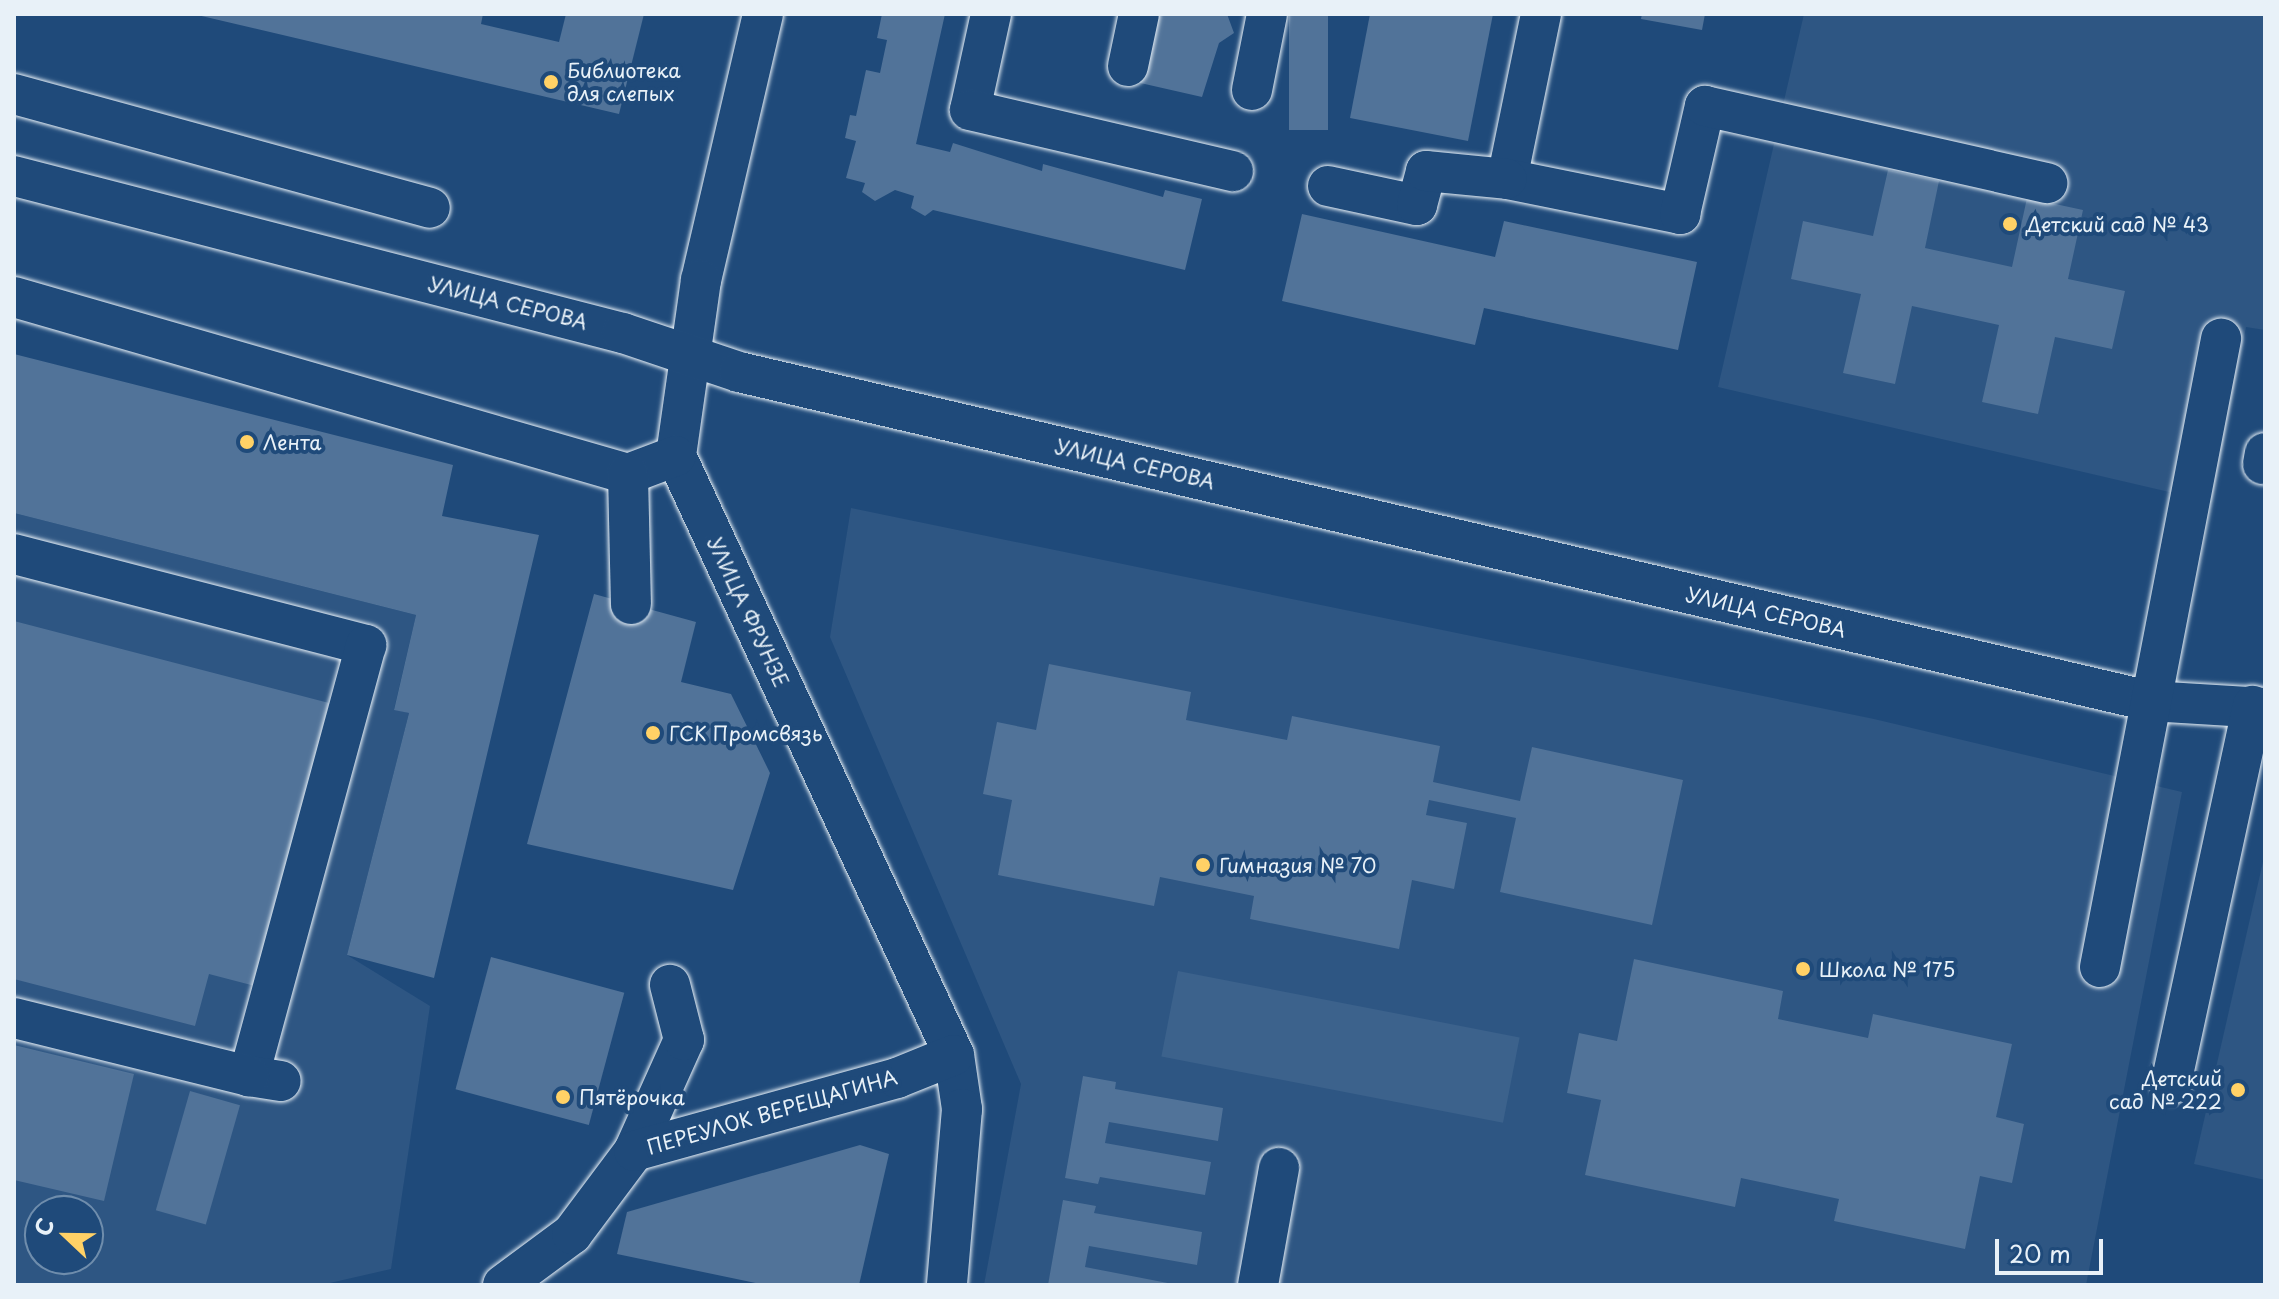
<!DOCTYPE html>
<html>
<head>
<meta charset="utf-8">
<style>
  body { margin:0 }
  #map { position:relative; width:2279px; height:1299px; overflow:hidden; background:#1f4a7a; font-family:"Playpen Sans",sans-serif }
  div>[style] { position:absolute }
  [style*='--x'] { left:calc(var(--x)*1px); top:calc(var(--y)*1px); width:calc(var(--w)*1px); rotate:calc(var(--a)*1deg) }
  .built>* { inset:0; background:#2e5683 }
  .green>* { inset:0; background:#3c628c; transform-origin:0 0 }
  .building>* { inset:0; background:#517399; transform-origin:0 0 }
  .roads { filter:drop-shadow(0 0 2px #e8f1f8) drop-shadow(0 0 2px #e8f1f8) }
  .minor>* { height:40px; margin:-20px; padding:0 20px; transform-origin:20px; border-radius:20px; background:#1f4a7a }
  .dots>* { width:22px; height:22px; translate:-50% -50%; box-sizing:border-box; border:4px solid #1f4a7a; border-radius:50% }
  span { translate:-50% -50%; white-space:nowrap; text-align:center; line-height:1.15; -webkit-text-stroke:8px #1f4a7a; paint-order:stroke }
  .poi-label { font-size:20px; color:#e8f1f8 }
  .left { translate:0 -50%; text-align:left }
  .right { translate:-100% -50%; text-align:right }
  .street-label { font-size:20px; color:#e8f1f8 }
  .frame { position:absolute; inset:0; border:16px solid #e8f1f8; pointer-events:none }
  .north { position:absolute; left:24px; top:1195px; width:80px; height:80px; box-sizing:border-box; background:#1f4a7a; border:2px solid #6f8dac; border-radius:50%; rotate:292deg; font-size:22px; font-weight:700; line-height:32px; text-align:center; color:#e8f1f8 }
  .north::after { content:''; display:block; margin:auto; width:28px; height:36px; background:#ffd166; clip-path:polygon(50% 0,100% 100%,50% 72%,0 100%) }
  .scale { position:absolute; left:1995px; top:1239px; width:108px; height:36px; box-sizing:border-box; border:4px solid #e8f1f8; border-top:0; padding-left:10px; font-size:24px; line-height:28px; white-space:nowrap; color:#e8f1f8; -webkit-text-stroke:6px #1f4a7a; paint-order:stroke }
</style>
</head>
<body>
<div id="map">
  <div class="built">
    <i style="clip-path:polygon(1804px 14px,2265px 14px,2265px 330px,2246px 327px,2212px 502px,1718px 387px)"></i>
    <i style="clip-path:polygon(851px 508px,1874px 719px,2182px 792px,2086px 1285px,984px 1285px,1021px 1084px,830px 637px)"></i>
    <i style="clip-path:polygon(evenodd,14px 513px,416px 615px,394px 709px,409px 713px,347px 955px,430px 1006px,391px 1269px,321px 1285px,14px 1285px,14px 513px,40px 1211px,88px 1211px,88px 1259px,40px 1259px,40px 1211px)"></i>
    <i style="clip-path:polygon(2265px 853px,2265px 1180px,2194px 1164px)"></i>
  </div>
  <div class="green">
    <i style="left:1178px;top:971px;width:348px;height:87px;rotate:11deg"></i>
  </div>
  <div class="building">
    <i style="clip-path:polygon(193px 14px,483px 14px,481px 24px,559px 42px,566px 14px,644px 14px,619px 114px)"></i>
    <i style="clip-path:polygon(882px 14px,945px 14px,916px 144px,950px 152px,953px 143px,1042px 171px,1043px 164px,1163px 197px,1165px 190px,1202px 199px,1185px 270px,933px 210px,925px 216px,911px 208px,914px 196px,895px 190px,875px 201px,862px 192px,865px 183px,846px 178px,856px 141px,845px 138px,850px 115px,856px 116px,866px 70px,880px 73px,887px 40px,877px 38px)"></i>
    <i style="clip-path:polygon(1150px 14px,1227px 14px,1234px 33px,1219px 43px,1202px 97px,1136px 82px)"></i>
    <i style="left:1289px;top:14px;width:39px;height:116px"></i>
    <i style="clip-path:polygon(1370px 14px,1493px 14px,1468px 141px,1350px 118px)"></i>
    <i style="clip-path:polygon(1642px 14px,1705px 14px,1702px 30px,1641px 19px)"></i>
    <i style="clip-path:polygon(1888px 170px,1939px 181px,1925px 248px,2012px 267px,2027px 198px,2083px 210px,2068px 279px,2125px 291px,2112px 349px,2055px 337px,2038px 414px,1982px 402px,1999px 325px,1912px 306px,1895px 384px,1843px 373px,1861px 294px,1791px 279px,1803px 221px,1873px 236px)"></i>
    <i style="clip-path:polygon(1302px 214px,1495px 257px,1504px 221px,1697px 262px,1678px 350px,1484px 308px,1475px 345px,1282px 301px)"></i>
    <i style="clip-path:polygon(14px 354px,453px 465px,442px 516px,539px 535px,434px 978px,347px 955px,409px 713px,394px 710px,416px 615px,14px 513px)"></i>
    <i style="clip-path:polygon(594px 594px,696px 622px,681px 682px,731px 694px,770px 773px,733px 890px,527px 844px)"></i>
    <i style="clip-path:polygon(14px 621px,329px 703px,255px 986px,209px 974px,195px 1026px,14px 979px)"></i>
    <i style="clip-path:polygon(1049px 664px,1191px 692px,1186px 720px,1287px 740px,1292px 716px,1440px 746px,1433px 782px,1520px 801px,1532px 747px,1683px 780px,1652px 925px,1500px 892px,1516px 818px,1429px 800px,1426px 815px,1467px 823px,1454px 889px,1412px 880px,1399px 949px,1250px 919px,1254px 896px,1160px 877px,1154px 906px,998px 875px,1012px 800px,983px 794px,997px 722px,1036px 730px)"></i>
    <i style="left:491px;top:957px;width:138px;height:137px;rotate:15deg"></i>
    <i style="clip-path:polygon(1634px 959px,1783px 991px,1778px 1019px,1868px 1038px,1873px 1014px,2012px 1044px,1996px 1117px,2024px 1124px,2012px 1183px,1980px 1176px,1965px 1249px,1834px 1221px,1839px 1199px,1741px 1178px,1735px 1207px,1585px 1175px,1601px 1100px,1567px 1093px,1579px 1033px,1617px 1041px)"></i>
    <i style="clip-path:polygon(14px 1045px,134px 1074px,104px 1201px,14px 1180px)"></i>
    <i style="clip-path:polygon(1083px 1076px,1116px 1082px,1115px 1089px,1223px 1108px,1218px 1141px,1109px 1122px,1105px 1143px,1211px 1162px,1205px 1195px,1100px 1177px,1098px 1184px,1065px 1178px)"></i>
    <i style="left:190px;top:1091px;width:52px;height:124px;rotate:16deg"></i>
    <i style="clip-path:polygon(860px 1145px,889px 1154px,859px 1285px,765px 1285px,617px 1254px,627px 1212px)"></i>
    <i style="clip-path:polygon(1063px 1200px,1096px 1206px,1094px 1213px,1202px 1232px,1197px 1265px,1089px 1246px,1085px 1267px,1178px 1285px,1048px 1285px)"></i>
  </div>
  <div class="roads">
    <div class="minor">
      <i style="--x:763;--y:14;--w:273;--a:103.1"></i>
      <i style="--x:701;--y:280;--w:178;--a:98.1"></i>
      <i style="--x:676;--y:456;--w:660;--a:65.1"></i>
      <i style="--x:954;--y:1055;--w:55;--a:81.6"></i>
      <i style="--x:962;--y:1109;--w:177;--a:94.9"></i>
      <i style="--x:991;--y:14;--w:98;--a:102.3"></i>
      <i style="--x:970;--y:110;--w:270;--a:13.1"></i>
      <i style="--x:1541;--y:14;--w:168;--a:101.6"></i>
      <i style="--x:1507;--y:179;--w:177;--a:11.4"></i>
      <i style="--x:1680;--y:214;--w:111;--a:-77"></i>
      <i style="--x:1705;--y:106;--w:351;--a:12.7"></i>
      <i style="--x:1128;--y:66;--w:53;--a:-78.1"></i>
      <i style="--x:1252;--y:90;--w:77;--a:-78.8"></i>
      <i style="--x:14;--y:94;--w:431;--a:15.3"></i>
      <i style="--x:14;--y:176;--w:629;--a:14.46"></i>
      <i style="--x:623;--y:333;--w:122;--a:18.6"></i>
      <i style="--x:739;--y:372;--w:1448;--a:13.13"></i>
      <i style="--x:2149;--y:701;--w:116;--a:3.5"></i>
      <i style="--x:1328;--y:186;--w:91;--a:12.1"></i>
      <i style="--x:1417;--y:205;--w:35;--a:-75"></i>
      <i style="--x:1426;--y:171;--w:81;--a:5.6"></i>
      <i style="--x:14;--y:297;--w:639;--a:16.08"></i>
      <i style="--x:628;--y:474;--w:51;--a:-20.6"></i>
      <i style="--x:2263;--y:464;--w:11;--a:-80"></i>
      <i style="--x:628;--y:474;--w:130;--a:88.7"></i>
      <i style="--x:14;--y:554;--w:364;--a:14.5"></i>
      <i style="--x:366;--y:645;--w:447;--a:105.2"></i>
      <i style="--x:249;--y:1076;--w:32;--a:9"></i>
      <i style="--x:2100;--y:967;--w:640;--a:-79.09"></i>
      <i style="--x:14;--y:1018;--w:242;--a:13.9"></i>
      <i style="--x:2171;--y:1084;--w:387;--a:-77.8"></i>
      <i style="--x:634;--y:1151;--w:122;--a:-65.8"></i>
      <i style="--x:684;--y:1040;--w:57;--a:-104.3"></i>
      <i style="--x:503;--y:1285;--w:86;--a:-36.5"></i>
      <i style="--x:572;--y:1234;--w:104;--a:-53.2"></i>
      <i style="--x:634;--y:1151;--w:273;--a:-15.5"></i>
      <i style="--x:897;--y:1078;--w:61;--a:-22"></i>
      <i style="--x:1258;--y:1285;--w:119;--a:-79.8"></i>
    </div>
  </div>
  <div class="dots">
    <i style="left:551px;top:82px;background:#ffd166"></i>
    <i style="left:2010px;top:224px;background:#ffd166"></i>
    <i style="left:247px;top:442px;background:#ffd166"></i>
    <i style="left:653px;top:733px;background:#ffd166"></i>
    <i style="left:1203px;top:865px;background:#ffd166"></i>
    <i style="left:1803px;top:969px;background:#ffd166"></i>
    <i style="left:2238px;top:1090px;background:#ffd166"></i>
    <i style="left:563px;top:1097px;background:#ffd166"></i>
  </div>
  <div class="poi-label">
    <span class="left" style="left:567px;top:82px">Библиотека<br>для слепых</span>
    <span class="left" style="left:2026px;top:224px">Детский сад № 43</span>
    <span class="left" style="left:263px;top:442px">Лента</span>
    <span class="left" style="left:669px;top:733px">ГСК Промсвязь</span>
    <span class="left" style="left:1219px;top:865px">Гимназия № 70</span>
    <span class="left" style="left:1819px;top:969px">Школа № 175</span>
    <span class="right" style="left:2222px;top:1090px">Детский<br>сад № 222</span>
    <span class="left" style="left:579px;top:1097px">Пятёрочка</span>
  </div>
  <div class="street-label">
    <span style="left:508px;top:303px;rotate:14deg">УЛИЦА СЕРОВА</span>
    <span style="left:1135px;top:464px;rotate:13deg">УЛИЦА СЕРОВА</span>
    <span style="left:748px;top:612px;rotate:65deg">УЛИЦА ФРУНЗЕ</span>
    <span style="left:1766px;top:612px;rotate:13deg">УЛИЦА СЕРОВА</span>
    <span style="left:772px;top:1112px;rotate:-16deg">ПЕРЕУЛОК ВЕРЕЩАГИНА</span>
  </div>
  <div class="frame"></div>
  <div class="north">С</div>
  <div class="scale">20 m</div>
</div>
</body>
</html>
